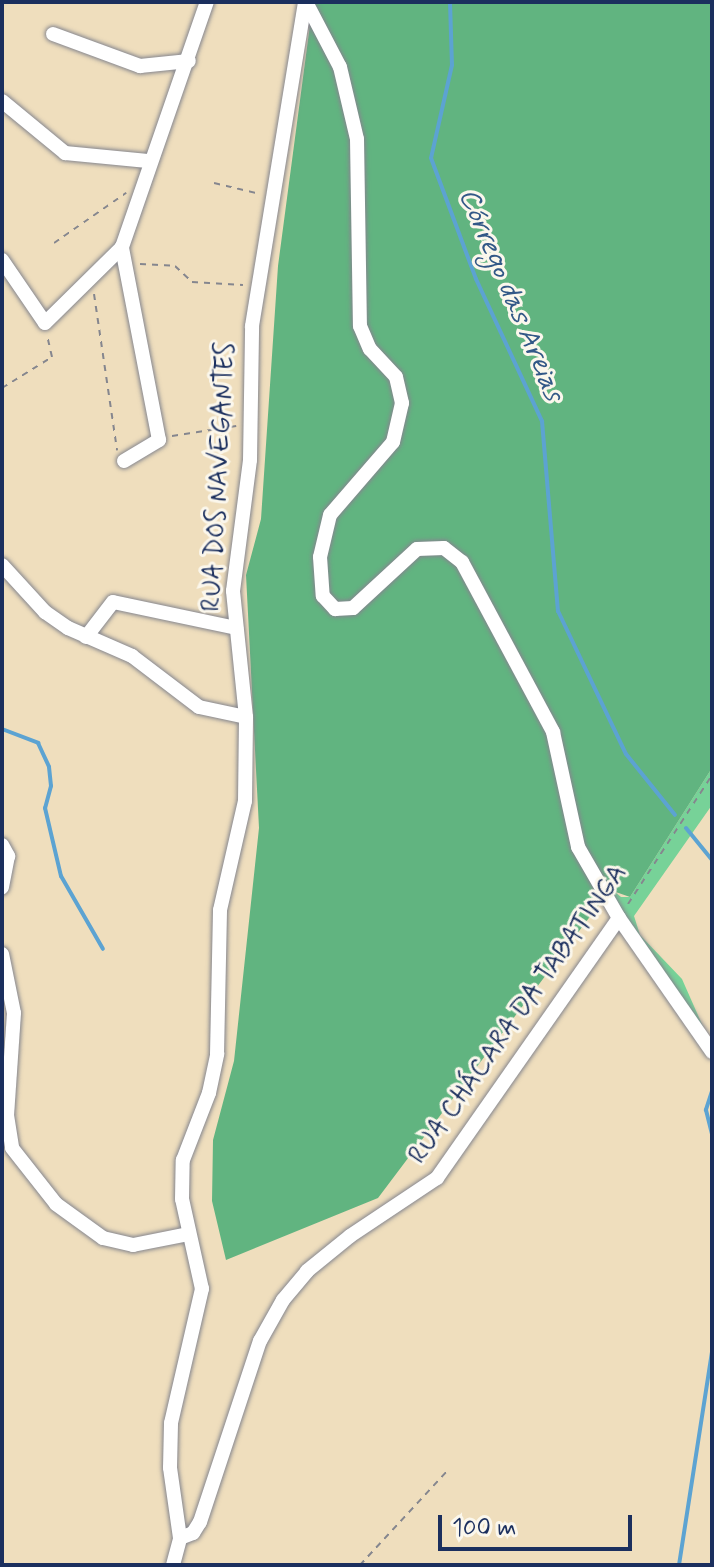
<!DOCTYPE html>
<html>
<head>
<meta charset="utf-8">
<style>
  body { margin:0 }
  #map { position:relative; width:714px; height:1567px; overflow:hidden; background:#efdebd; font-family:Mynerve,sans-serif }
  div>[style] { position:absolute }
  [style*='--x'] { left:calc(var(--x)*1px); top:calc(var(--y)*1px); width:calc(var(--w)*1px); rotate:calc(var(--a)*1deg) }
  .green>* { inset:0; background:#77d298 }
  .forest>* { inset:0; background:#61b480 }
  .stream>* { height:4px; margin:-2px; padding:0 2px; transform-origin:2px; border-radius:2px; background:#5ca3d2 }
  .path>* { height:2px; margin-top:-1px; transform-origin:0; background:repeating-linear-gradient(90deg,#85868e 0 6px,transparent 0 12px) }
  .roads { filter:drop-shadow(0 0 2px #85868e) drop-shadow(0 0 2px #85868e) }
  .minor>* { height:14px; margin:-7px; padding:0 7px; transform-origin:7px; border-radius:7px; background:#fff }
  span { translate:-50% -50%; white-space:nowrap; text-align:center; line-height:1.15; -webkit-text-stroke:6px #fbf7ec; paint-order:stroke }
  .street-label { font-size:26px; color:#1b2f5e }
  .water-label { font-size:28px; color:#325887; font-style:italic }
  .frame { position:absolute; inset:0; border:4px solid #1b2f5e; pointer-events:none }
  .scale { position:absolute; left:438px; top:1515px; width:194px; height:36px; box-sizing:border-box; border:4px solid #1b2f5e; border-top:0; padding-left:10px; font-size:24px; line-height:28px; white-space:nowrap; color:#1b2f5e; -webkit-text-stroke:6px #fbf7ec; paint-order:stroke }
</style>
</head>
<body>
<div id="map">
  <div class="green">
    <i style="clip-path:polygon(309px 2px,355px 2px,342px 32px,356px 64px,356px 104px,377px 191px,366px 211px,369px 285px,378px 337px,408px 377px,414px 408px,409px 436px,396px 463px,344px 516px,339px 579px,347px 590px,358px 586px,380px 557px,422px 534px,453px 542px,462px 550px,553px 710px,574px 781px,583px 846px,603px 882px,621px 897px,630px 897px,712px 768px,712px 805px,634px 916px,640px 935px,682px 979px,712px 1047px,591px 871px,576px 837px,563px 756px,551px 724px,459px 553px,442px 544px,421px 544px,389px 565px,353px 603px,337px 604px,325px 588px,322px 560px,332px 519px,397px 448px,405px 398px,401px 382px,368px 330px,361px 245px,362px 148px,330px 27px,306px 22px)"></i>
  </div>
  <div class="forest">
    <i style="clip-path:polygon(313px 2px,712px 2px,712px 768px,630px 897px,610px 890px,378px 1198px,226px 1260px,212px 1201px,213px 1140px,234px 1061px,259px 828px,246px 575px,261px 519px,278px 266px)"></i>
  </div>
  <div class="stream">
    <i style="--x:450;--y:2;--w:63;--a:88.2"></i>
    <i style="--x:452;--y:65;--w:95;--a:102.7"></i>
    <i style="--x:431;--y:158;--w:129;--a:69.6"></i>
    <i style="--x:476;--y:279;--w:157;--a:65.1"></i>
    <i style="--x:542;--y:421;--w:191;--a:85.2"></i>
    <i style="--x:558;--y:611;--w:158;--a:64.6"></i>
    <i style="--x:626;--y:754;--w:78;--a:51.2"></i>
    <i style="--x:2;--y:729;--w:39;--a:21"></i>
    <i style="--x:38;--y:743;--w:26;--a:65"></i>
    <i style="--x:49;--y:767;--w:19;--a:84"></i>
    <i style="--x:51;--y:786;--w:23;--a:105"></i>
    <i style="--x:45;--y:808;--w:70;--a:76.8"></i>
    <i style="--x:61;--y:876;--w:84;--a:60.1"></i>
    <i style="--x:686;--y:828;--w:41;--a:50.9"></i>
    <i style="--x:712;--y:1091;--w:20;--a:108"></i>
    <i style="--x:706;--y:1110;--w:25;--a:76"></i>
    <i style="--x:679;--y:1565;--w:215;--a:-81.2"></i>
  </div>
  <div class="path">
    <i style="--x:214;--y:183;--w:47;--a:13.4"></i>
    <i style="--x:54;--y:243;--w:88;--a:-34.8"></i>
    <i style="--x:140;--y:264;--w:35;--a:3"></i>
    <i style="--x:175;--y:266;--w:23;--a:43"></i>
    <i style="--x:192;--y:282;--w:51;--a:3.4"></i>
    <i style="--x:94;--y:294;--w:158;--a:81.6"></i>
    <i style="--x:2;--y:388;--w:59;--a:-31.8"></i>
    <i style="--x:52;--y:357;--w:23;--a:-103"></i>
    <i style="--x:172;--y:436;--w:65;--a:-8.9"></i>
    <i style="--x:628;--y:904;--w:154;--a:-56.9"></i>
    <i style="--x:360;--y:1565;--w:127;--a:-47.2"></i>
  </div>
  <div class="roads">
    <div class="minor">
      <i style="--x:306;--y:2;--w:73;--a:62.4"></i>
      <i style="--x:340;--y:67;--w:74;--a:76.7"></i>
      <i style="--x:357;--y:139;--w:187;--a:89.1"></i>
      <i style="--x:360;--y:326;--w:25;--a:67"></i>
      <i style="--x:370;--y:349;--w:38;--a:47"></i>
      <i style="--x:396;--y:377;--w:27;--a:77"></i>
      <i style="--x:402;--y:403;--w:40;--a:103"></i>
      <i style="--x:393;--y:442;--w:96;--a:130.8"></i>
      <i style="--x:330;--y:515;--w:43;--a:103.4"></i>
      <i style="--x:320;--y:557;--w:39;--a:86"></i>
      <i style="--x:323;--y:596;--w:18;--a:47"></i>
      <i style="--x:335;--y:609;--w:18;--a:-3"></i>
      <i style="--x:353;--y:608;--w:87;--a:-42.7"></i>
      <i style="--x:417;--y:549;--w:27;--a:-2"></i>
      <i style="--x:444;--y:548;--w:23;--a:38"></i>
      <i style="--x:462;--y:562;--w:193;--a:61.8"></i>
      <i style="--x:553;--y:732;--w:118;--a:77.7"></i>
      <i style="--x:578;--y:847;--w:82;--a:60"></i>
      <i style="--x:619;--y:918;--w:163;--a:55.2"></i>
      <i style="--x:53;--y:34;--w:93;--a:20.2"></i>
      <i style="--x:140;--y:66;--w:49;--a:-5.8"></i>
      <i style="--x:2;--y:101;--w:82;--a:39.5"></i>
      <i style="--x:65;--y:153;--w:83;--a:5.5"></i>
      <i style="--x:2;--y:260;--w:76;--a:55.7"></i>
      <i style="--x:45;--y:323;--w:108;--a:-44.6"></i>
      <i style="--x:124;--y:461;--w:41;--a:-31"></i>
      <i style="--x:159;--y:440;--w:197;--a:-100.9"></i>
      <i style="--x:122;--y:247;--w:259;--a:-70.9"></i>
      <i style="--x:2;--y:565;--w:64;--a:47.5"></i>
      <i style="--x:45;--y:612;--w:28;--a:35"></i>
      <i style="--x:68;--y:628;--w:70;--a:23.6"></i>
      <i style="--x:132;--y:656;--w:84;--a:37.3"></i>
      <i style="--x:199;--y:707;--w:48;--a:12"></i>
      <i style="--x:86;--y:637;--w:44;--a:-52.4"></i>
      <i style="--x:113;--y:602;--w:126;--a:11.9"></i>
      <i style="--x:2;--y:845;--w:13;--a:61"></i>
      <i style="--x:8;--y:856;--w:32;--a:101"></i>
      <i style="--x:2;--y:954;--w:60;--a:78.5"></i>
      <i style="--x:14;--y:1013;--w:102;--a:93.9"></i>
      <i style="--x:7;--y:1115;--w:33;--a:81"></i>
      <i style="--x:12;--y:1148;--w:71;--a:51.8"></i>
      <i style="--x:56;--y:1204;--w:58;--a:35.9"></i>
      <i style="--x:103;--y:1238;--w:31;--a:13"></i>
      <i style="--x:133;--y:1245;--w:56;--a:-11.3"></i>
      <i style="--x:180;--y:1538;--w:14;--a:-21"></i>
      <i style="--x:193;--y:1533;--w:13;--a:-58"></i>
      <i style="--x:200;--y:1522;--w:191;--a:-71.7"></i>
      <i style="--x:260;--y:1341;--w:47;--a:-60.7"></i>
      <i style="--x:283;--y:1300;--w:38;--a:-50"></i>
      <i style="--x:307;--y:1271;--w:55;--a:-39.1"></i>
      <i style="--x:350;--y:1236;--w:105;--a:-33.7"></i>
      <i style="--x:437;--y:1178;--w:317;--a:-55"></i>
      <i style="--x:173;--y:1565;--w:28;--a:-75"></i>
      <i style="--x:180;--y:1538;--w:71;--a:-98.1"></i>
      <i style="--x:170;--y:1468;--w:45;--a:-88.7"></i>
      <i style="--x:171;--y:1423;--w:138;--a:-77"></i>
      <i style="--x:202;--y:1289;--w:92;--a:-102.5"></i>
      <i style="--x:182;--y:1199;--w:39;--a:-89"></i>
      <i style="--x:183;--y:1160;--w:72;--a:-68.8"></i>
      <i style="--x:209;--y:1093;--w:40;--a:-78"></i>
      <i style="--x:217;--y:1054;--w:144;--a:-88.8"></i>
      <i style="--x:220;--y:910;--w:112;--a:-77.1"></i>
      <i style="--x:245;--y:801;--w:84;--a:-89.3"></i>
      <i style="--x:246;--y:717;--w:127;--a:-95.9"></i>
      <i style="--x:233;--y:591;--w:132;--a:-82.6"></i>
      <i style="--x:250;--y:460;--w:134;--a:-89.1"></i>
      <i style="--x:252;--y:326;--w:328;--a:-80.7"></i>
    </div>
  </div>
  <div class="street-label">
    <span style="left:220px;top:477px;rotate:-87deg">RUA DOS NAVEGANTES</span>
    <span style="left:519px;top:1015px;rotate:-55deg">RUA CHÁCARA DA TABATINGA</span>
  </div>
  <div class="water-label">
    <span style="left:510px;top:295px;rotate:67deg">Córrego das Areias</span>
  </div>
  <div class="frame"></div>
  <div class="scale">100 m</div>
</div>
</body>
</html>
